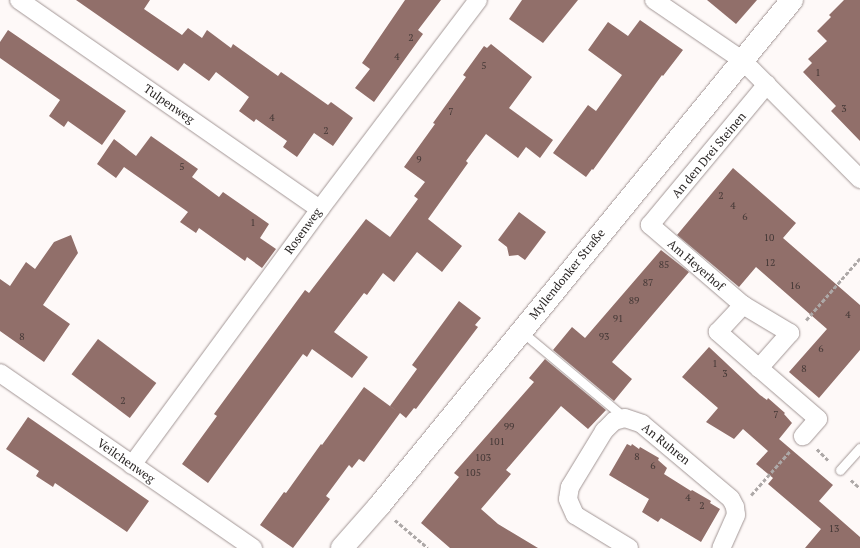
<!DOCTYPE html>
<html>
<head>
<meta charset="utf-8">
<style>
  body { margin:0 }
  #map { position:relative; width:860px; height:548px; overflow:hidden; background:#fef9f8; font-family:"PT Serif",serif }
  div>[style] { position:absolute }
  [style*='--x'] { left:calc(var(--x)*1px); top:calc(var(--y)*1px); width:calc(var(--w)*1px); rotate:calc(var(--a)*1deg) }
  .building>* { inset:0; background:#916f6a; transform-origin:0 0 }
  .path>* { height:2.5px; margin-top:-1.25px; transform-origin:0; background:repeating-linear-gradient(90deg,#ada8a7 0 4px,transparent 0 6px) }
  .roads { filter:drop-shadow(0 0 1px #a29695) drop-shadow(0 0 1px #a29695) }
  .service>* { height:9px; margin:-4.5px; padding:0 4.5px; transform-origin:4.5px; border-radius:4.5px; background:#fff }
  .minor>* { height:18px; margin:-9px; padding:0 9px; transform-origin:9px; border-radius:9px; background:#fff }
  .tertiary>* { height:22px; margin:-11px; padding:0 11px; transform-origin:11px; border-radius:11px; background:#fff }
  span { translate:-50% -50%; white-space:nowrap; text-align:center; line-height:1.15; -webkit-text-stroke:3px #fff; paint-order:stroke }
  .number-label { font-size:10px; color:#443836 }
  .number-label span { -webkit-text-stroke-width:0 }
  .street-label { font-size:12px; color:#2a2625 }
</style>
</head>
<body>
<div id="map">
  <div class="building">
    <i style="clip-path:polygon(76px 0,150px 0,144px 9px,182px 35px,188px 28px,202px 38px,207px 30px,231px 48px,233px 44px,278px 76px,281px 72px,328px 105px,331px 102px,353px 118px,333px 146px,314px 133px,297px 157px,283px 147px,287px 141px,256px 119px,254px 122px,239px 111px,249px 97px,216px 72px,209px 81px,184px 63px,178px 71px)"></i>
    <i style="clip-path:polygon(405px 0,441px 0,418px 30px,423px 34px,374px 102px,355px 88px,370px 69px,362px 63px)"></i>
    <i style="clip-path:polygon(522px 0,578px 0,543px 43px,509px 19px)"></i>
    <i style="clip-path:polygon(707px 0,757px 0,736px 24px)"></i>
    <i style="clip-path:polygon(844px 0,860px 0,860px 141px,831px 111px,836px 106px,803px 72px,812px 63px,808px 59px,827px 41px,817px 31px,831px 17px,829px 15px)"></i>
    <i style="clip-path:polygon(640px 20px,683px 50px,663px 76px,662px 75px,593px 170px,592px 169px,586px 177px,553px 153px,588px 105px,596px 111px,622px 75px,588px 50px,608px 22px,628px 36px)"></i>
    <i style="clip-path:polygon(8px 30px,126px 111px,102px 145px,68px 121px,64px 127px,49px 116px,60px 100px,0 58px,0 42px)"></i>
    <i style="clip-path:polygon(491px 44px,532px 77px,509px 108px,553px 140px,540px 158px,526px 147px,518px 158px,486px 134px,466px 161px,468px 163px,428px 219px,462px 246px,442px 272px,417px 252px,394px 282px,383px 273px,367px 295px,364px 293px,334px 332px,368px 357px,352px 378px,312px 349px,307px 357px,303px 354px,208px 483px,182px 464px,217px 416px,214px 414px,305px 290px,309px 293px,366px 219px,390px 237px,418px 199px,414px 196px,425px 182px,404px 167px,435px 124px,433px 123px,466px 77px,463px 75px,484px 46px,487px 48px)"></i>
    <i style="clip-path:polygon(151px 136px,198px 169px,192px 177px,219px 197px,223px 192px,269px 224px,260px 238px,276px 249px,262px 268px,247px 257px,245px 261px,199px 228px,196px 233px,180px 222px,188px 212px,124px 167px,116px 178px,97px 164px,114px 139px,136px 156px)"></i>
    <i style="clip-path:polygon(733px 168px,796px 223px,783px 238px,860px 305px,860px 350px,819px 398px,789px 372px,827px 329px,756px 267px,739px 287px,677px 235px)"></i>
    <i style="clip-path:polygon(519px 212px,546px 232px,525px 260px,518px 255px,509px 256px,507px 247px,498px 240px)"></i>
    <i style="clip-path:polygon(71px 235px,78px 253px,43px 305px,70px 324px,44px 362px,0 331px,0 279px,10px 286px,26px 262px,35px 269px,54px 242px)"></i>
    <i style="clip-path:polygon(661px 250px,689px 272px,612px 362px,632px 379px,614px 401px,553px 350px,572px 327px,585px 338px)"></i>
    <i style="clip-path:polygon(459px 301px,481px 318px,475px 325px,478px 327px,416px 409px,414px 408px,406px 418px,400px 413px,364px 462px,359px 459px,352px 468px,349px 465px,326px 496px,330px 499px,293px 548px,260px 525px,284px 492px,286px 493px,321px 444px,322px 445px,364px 387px,398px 412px,390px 406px,417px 369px,412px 365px)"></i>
    <i style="left:98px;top:339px;width:73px;height:44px;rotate:37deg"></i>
    <i style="clip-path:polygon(709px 347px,760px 395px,767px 400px,768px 398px,785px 413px,784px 414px,792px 423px,779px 439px,833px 485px,819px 501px,860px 537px,860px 548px,805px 548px,821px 529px,768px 484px,773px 478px,756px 464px,768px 451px,743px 429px,734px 439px,706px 422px,718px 408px,682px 377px)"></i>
    <i style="clip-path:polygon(545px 359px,606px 410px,588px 429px,561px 406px,506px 470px,511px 474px,481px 509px,498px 524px,538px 548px,450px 548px,421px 523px,459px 477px,454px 473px,534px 382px,529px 378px)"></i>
    <i style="clip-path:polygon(28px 417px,149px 501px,127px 532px,55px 483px,53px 487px,36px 476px,39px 471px,6px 449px)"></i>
    <i style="clip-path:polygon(627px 444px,631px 446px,632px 444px,639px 449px,640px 447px,659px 458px,658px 460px,667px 468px,664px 474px,691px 491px,692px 490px,711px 501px,710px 503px,720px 509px,701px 542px,661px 518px,658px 522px,642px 512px,649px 499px,609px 475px)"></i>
  </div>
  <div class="path">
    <i style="--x:806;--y:320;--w:82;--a:-48.9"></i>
    <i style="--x:817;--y:449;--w:16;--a:45"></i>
    <i style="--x:851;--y:480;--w:12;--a:42"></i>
    <i style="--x:751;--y:495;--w:59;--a:-48.4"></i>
    <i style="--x:395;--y:520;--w:43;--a:40.3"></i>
  </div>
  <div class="roads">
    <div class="service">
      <i style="--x:521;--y:331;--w:136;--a:39.9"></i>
      <i style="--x:840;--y:470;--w:30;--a:-48"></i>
    </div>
    <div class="minor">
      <i style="--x:19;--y:0;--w:366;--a:34.8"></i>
      <i style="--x:654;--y:0;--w:107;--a:34.3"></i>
      <i style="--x:742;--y:60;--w:168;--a:45.2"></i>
      <i style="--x:743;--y:305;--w:55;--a:30.8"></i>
      <i style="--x:790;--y:333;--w:47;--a:131.5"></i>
      <i style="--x:759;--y:368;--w:55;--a:-138.7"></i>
      <i style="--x:718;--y:332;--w:37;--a:-47"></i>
      <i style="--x:743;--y:305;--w:123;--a:-139.3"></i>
      <i style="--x:650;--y:225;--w:183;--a:-50.3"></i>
      <i style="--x:759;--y:368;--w:78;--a:40.8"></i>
      <i style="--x:818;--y:419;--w:23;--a:131"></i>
      <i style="--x:0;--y:373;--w:308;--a:34.7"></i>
      <i style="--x:132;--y:465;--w:318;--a:-53.7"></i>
      <i style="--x:320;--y:209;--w:262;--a:-52.9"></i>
      <i style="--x:629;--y:548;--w:63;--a:-148.6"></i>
      <i style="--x:575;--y:515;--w:17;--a:-114"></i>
      <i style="--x:568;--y:499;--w:12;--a:-81"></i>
      <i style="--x:570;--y:487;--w:66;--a:-58.7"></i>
      <i style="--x:604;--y:431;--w:14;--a:-45"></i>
      <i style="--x:614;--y:421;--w:11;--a:-15"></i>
      <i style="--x:625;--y:418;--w:18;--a:19"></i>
      <i style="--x:642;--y:424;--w:116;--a:40.1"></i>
      <i style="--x:731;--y:499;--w:9;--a:63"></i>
      <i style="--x:735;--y:507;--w:8;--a:83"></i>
      <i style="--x:736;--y:515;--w:36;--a:114"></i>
    </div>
    <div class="tertiary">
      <i style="--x:342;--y:548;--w:56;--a:-48.6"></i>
      <i style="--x:379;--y:506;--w:653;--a:-50.78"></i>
    </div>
  </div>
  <div class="number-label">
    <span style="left:411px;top:38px">2</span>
    <span style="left:397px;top:57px">4</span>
    <span style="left:484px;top:66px">5</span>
    <span style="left:818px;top:73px">1</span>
    <span style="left:844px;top:109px">3</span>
    <span style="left:451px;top:112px">7</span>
    <span style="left:272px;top:118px">4</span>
    <span style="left:326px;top:131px">2</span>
    <span style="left:419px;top:160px">9</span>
    <span style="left:182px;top:167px">5</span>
    <span style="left:721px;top:196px">2</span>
    <span style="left:733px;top:206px">4</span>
    <span style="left:745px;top:217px">6</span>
    <span style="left:253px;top:223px">1</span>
    <span style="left:769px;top:238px">10</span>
    <span style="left:770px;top:263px">12</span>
    <span style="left:664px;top:265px">85</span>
    <span style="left:648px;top:283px">87</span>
    <span style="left:795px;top:286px">16</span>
    <span style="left:634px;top:301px">89</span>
    <span style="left:848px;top:315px">4</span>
    <span style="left:618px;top:319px">91</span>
    <span style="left:22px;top:337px">8</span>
    <span style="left:604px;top:337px">93</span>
    <span style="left:821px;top:349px">6</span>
    <span style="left:715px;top:364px">1</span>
    <span style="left:804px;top:369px">8</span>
    <span style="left:725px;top:374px">3</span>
    <span style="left:123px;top:401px">2</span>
    <span style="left:776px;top:415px">7</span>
    <span style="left:509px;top:427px">99</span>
    <span style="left:497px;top:442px">101</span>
    <span style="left:637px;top:457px">8</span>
    <span style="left:483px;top:458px">103</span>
    <span style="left:653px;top:466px">6</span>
    <span style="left:473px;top:473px">105</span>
    <span style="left:688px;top:498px">4</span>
    <span style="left:702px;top:506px">2</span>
    <span style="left:834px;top:529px">13</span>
  </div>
  <div class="street-label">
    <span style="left:169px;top:104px;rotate:35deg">Tulpenweg</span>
    <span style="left:709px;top:155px;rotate:-50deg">An den Drei Steinen</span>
    <span style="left:303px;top:231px;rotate:-54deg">Rosenweg</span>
    <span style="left:696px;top:265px;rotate:41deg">Am Heyerhof</span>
    <span style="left:567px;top:274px;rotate:-51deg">Myllendonker Straße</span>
    <span style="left:666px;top:444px;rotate:39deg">An Ruhren</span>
    <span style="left:126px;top:461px;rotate:35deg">Veilchenweg</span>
  </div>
</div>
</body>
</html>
